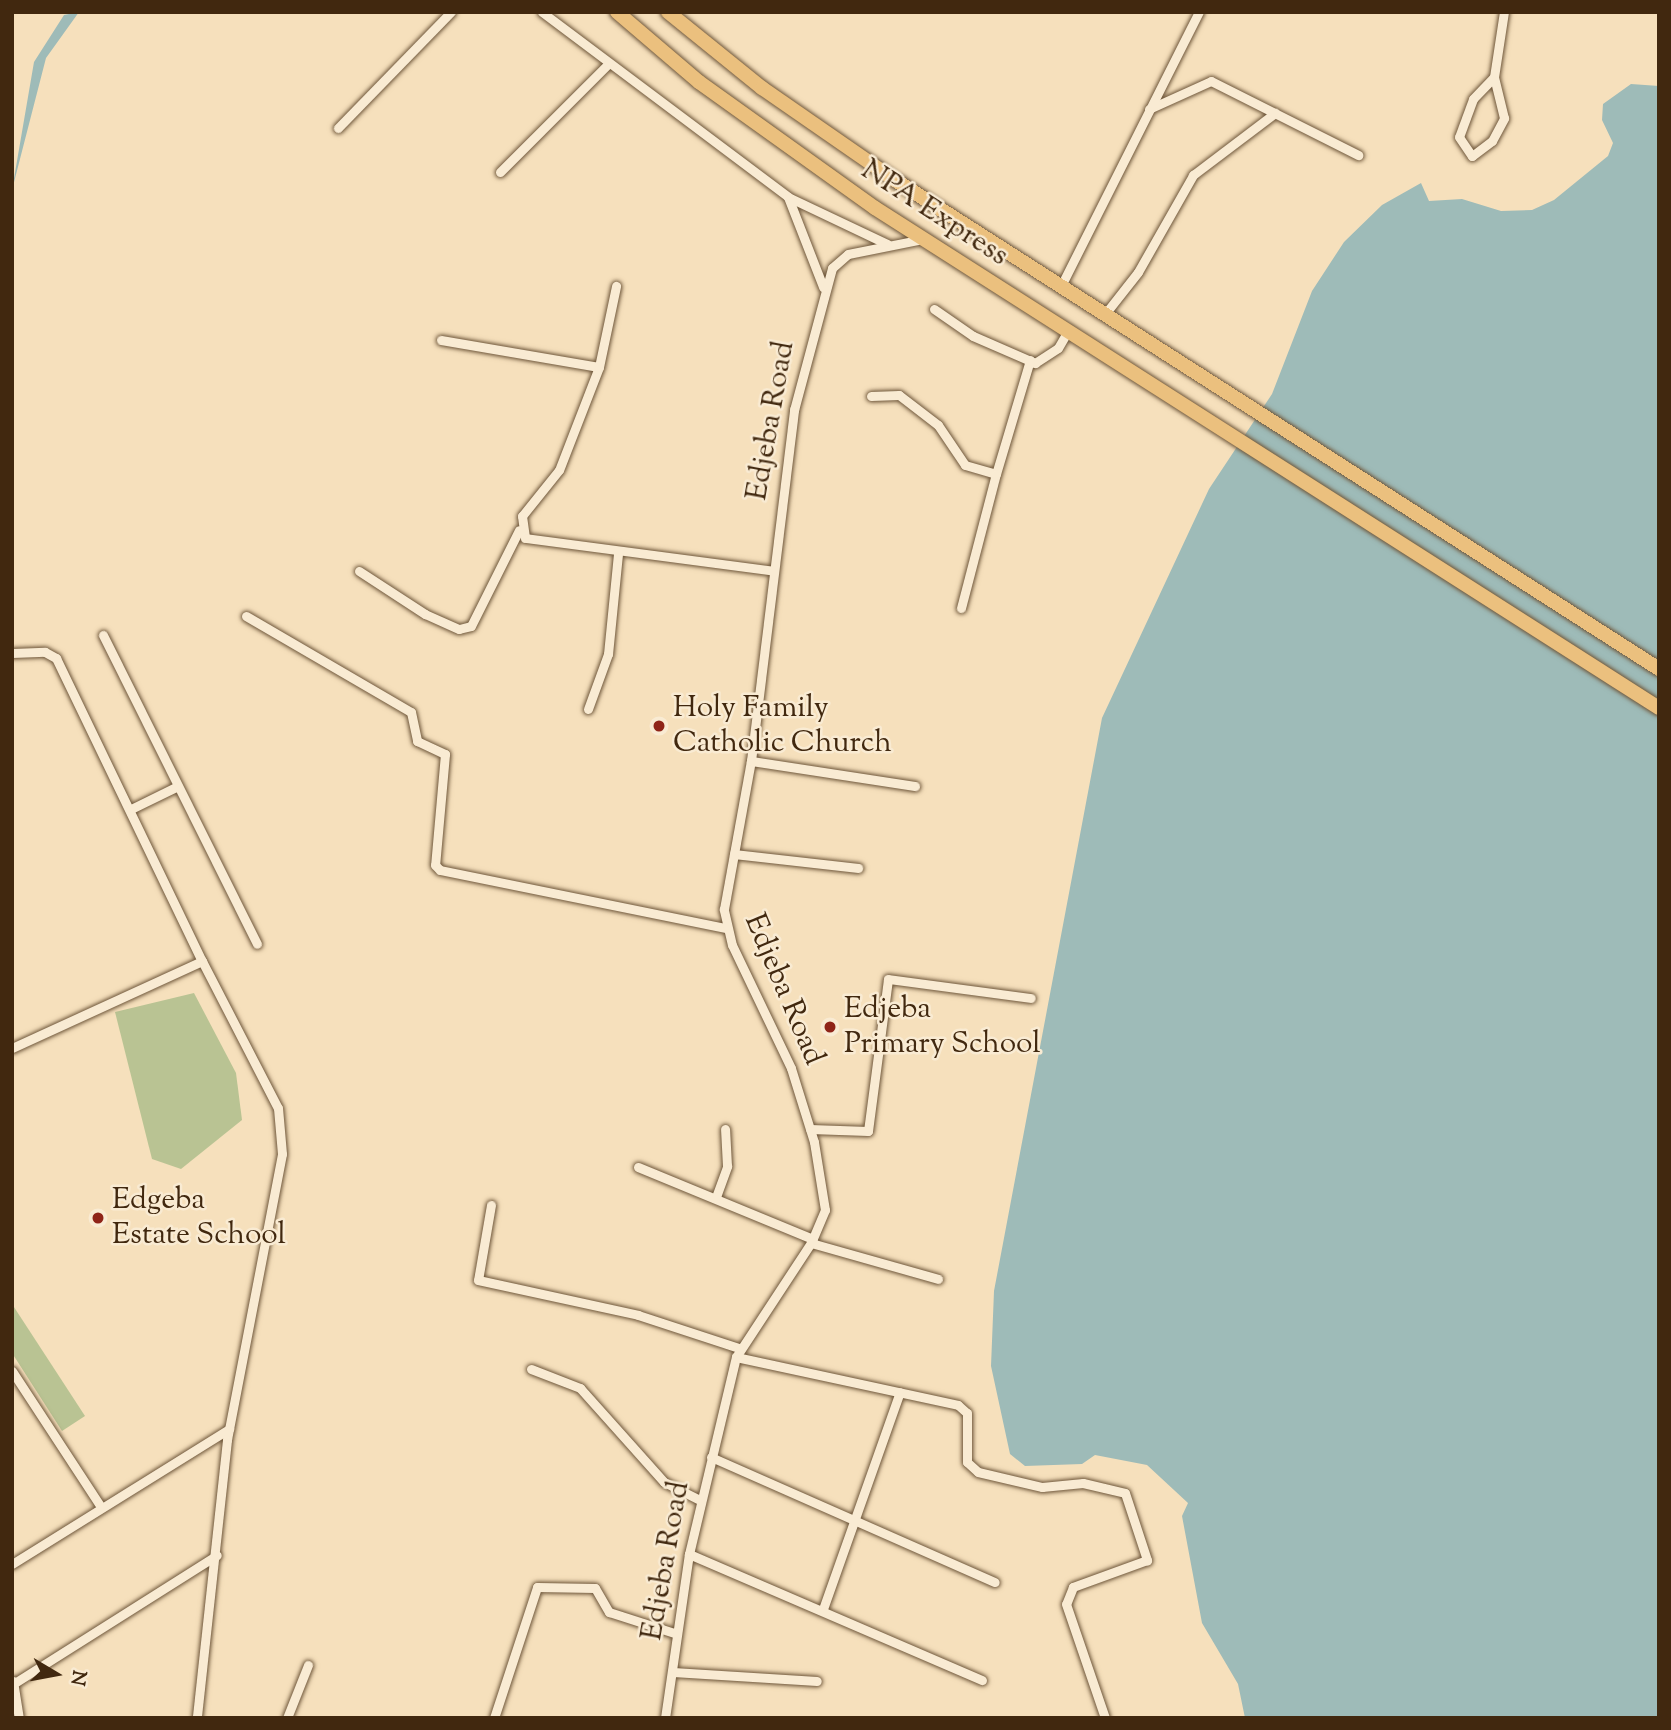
<!DOCTYPE html>
<html>
<head>
<meta charset="utf-8">
<style>
  body { margin:0 }
  #map { position:relative; width:1671px; height:1730px; overflow:hidden; background:#f6e0bc; font-family:"Sorts Mill Goudy",serif }
  div>[style] { position:absolute }
  [style*='--x'] { left:calc(var(--x)*1px); top:calc(var(--y)*1px); width:calc(var(--w)*1px); rotate:calc(var(--a)*1deg) }
  .green>* { inset:0; background:#b9c393 }
  .water>* { inset:0; background:#9ebbb8 }
  .roads { filter:drop-shadow(0 0 2px #6e563a) drop-shadow(0 0 2px #6e563a) }
  .minor>* { height:9px; margin:-4.5px; padding:0 4.5px; transform-origin:4.5px; border-radius:4.5px; background:#f9ebd3 }
  .primary>* { height:14px; margin:-7px; padding:0 7px; transform-origin:7px; border-radius:7px; background:#ebc07e }
  .dots>* { width:19px; height:19px; translate:-50% -50%; box-sizing:border-box; border:4px solid #f9ebd3; border-radius:50% }
  span { translate:-50% -50%; white-space:nowrap; text-align:center; line-height:1.15; -webkit-text-stroke:5px #f9ebd3; paint-order:stroke }
  .street-label { font-size:30px; color:#41280f }
  .poi-label { font-size:30px; color:#41280f }
  .left { translate:0 -50%; text-align:left }
  .frame { position:absolute; inset:0; border:14px solid #41280f; pointer-events:none }
  .north { position:absolute; left:21px; top:1639px; width:70px; height:70px; -webkit-text-stroke:5px #f9ebd3; paint-order:stroke; rotate:100deg; font-size:19px; font-weight:700; line-height:28px; text-align:center; color:#41280f }
  .north::after { content:''; display:block; margin:auto; width:24px; height:32px; background:#41280f; clip-path:polygon(50% 0,100% 100%,50% 72%,0 100%) }
</style>
</head>
<body>
<div id="map">
  <div class="green">
    <i style="clip-path:polygon(194px 993px,236px 1073px,242px 1120px,181px 1169px,152px 1159px,115px 1012px)"></i>
    <i style="clip-path:polygon(12px 1304px,85px 1416px,62px 1431px,12px 1353px)"></i>
  </div>
  <div class="water">
    <i style="clip-path:polygon(79px 12px,46px 58px,12px 190px,34px 62px,64px 15px)"></i>
    <i style="clip-path:polygon(1631px 84px,1659px 86px,1659px 1718px,1245px 1718px,1238px 1684px,1202px 1623px,1182px 1516px,1188px 1503px,1147px 1465px,1095px 1455px,1082px 1464px,1025px 1466px,1010px 1454px,991px 1366px,994px 1291px,1102px 718px,1209px 489px,1272px 394px,1312px 291px,1344px 242px,1382px 205px,1421px 183px,1429px 201px,1462px 199px,1501px 211px,1532px 210px,1554px 200px,1608px 156px,1613px 143px,1602px 120px,1603px 104px)"></i>
  </div>
  <div class="roads">
    <div class="minor">
      <i style="--x:542;--y:12;--w:308;--a:36.9"></i>
      <i style="--x:788;--y:197;--w:110;--a:25.4"></i>
      <i style="--x:1494;--y:77;--w:30;--a:134"></i>
      <i style="--x:1473;--y:99;--w:40;--a:110.2"></i>
      <i style="--x:1459;--y:137;--w:23;--a:56"></i>
      <i style="--x:1472;--y:156;--w:25;--a:-37"></i>
      <i style="--x:1492;--y:141;--w:26;--a:-62"></i>
      <i style="--x:1504;--y:118;--w:42;--a:-103.7"></i>
      <i style="--x:1494;--y:77;--w:66;--a:-81.3"></i>
      <i style="--x:1149;--y:109;--w:68;--a:-24.3"></i>
      <i style="--x:1211;--y:81;--w:165;--a:26.7"></i>
      <i style="--x:338;--y:128;--w:162;--a:-45.8"></i>
      <i style="--x:500;--y:172;--w:153;--a:-45"></i>
      <i style="--x:788;--y:197;--w:97;--a:68.7"></i>
      <i style="--x:1061;--y:286;--w:307;--a:-63.3"></i>
      <i style="--x:934;--y:309;--w:47;--a:34.7"></i>
      <i style="--x:973;--y:336;--w:68;--a:23.5"></i>
      <i style="--x:1035;--y:363;--w:27;--a:-33"></i>
      <i style="--x:1058;--y:348;--w:20;--a:-60"></i>
      <i style="--x:1105;--y:314;--w:53;--a:-51.8"></i>
      <i style="--x:1138;--y:272;--w:112;--a:-60.4"></i>
      <i style="--x:1193;--y:175;--w:103;--a:-37.1"></i>
      <i style="--x:441;--y:340;--w:160;--a:9.7"></i>
      <i style="--x:599;--y:367;--w:110;--a:111.2"></i>
      <i style="--x:559;--y:470;--w:59;--a:128.8"></i>
      <i style="--x:522;--y:516;--w:22;--a:82"></i>
      <i style="--x:525;--y:538;--w:251;--a:7.5"></i>
      <i style="--x:599;--y:367;--w:83;--a:-78.1"></i>
      <i style="--x:871;--y:396;--w:28;--a:-2"></i>
      <i style="--x:899;--y:395;--w:49;--a:37.6"></i>
      <i style="--x:938;--y:425;--w:48;--a:56"></i>
      <i style="--x:965;--y:465;--w:32;--a:16"></i>
      <i style="--x:996;--y:474;--w:119;--a:-73.4"></i>
      <i style="--x:359;--y:571;--w:79;--a:33.1"></i>
      <i style="--x:425;--y:614;--w:37;--a:24"></i>
      <i style="--x:459;--y:629;--w:12;--a:-14"></i>
      <i style="--x:471;--y:626;--w:107;--a:-63.4"></i>
      <i style="--x:961;--y:608;--w:138;--a:-75.4"></i>
      <i style="--x:246;--y:616;--w:191;--a:30.2"></i>
      <i style="--x:411;--y:712;--w:30;--a:78"></i>
      <i style="--x:417;--y:741;--w:31;--a:25"></i>
      <i style="--x:445;--y:754;--w:111;--a:95.1"></i>
      <i style="--x:435;--y:865;--w:7;--a:45"></i>
      <i style="--x:440;--y:870;--w:291;--a:11.5"></i>
      <i style="--x:103;--y:635;--w:345;--a:63.5"></i>
      <i style="--x:12;--y:653;--w:33;--a:-2"></i>
      <i style="--x:45;--y:652;--w:13;--a:29"></i>
      <i style="--x:56;--y:658;--w:336;--a:64.3"></i>
      <i style="--x:588;--y:709;--w:59;--a:-70"></i>
      <i style="--x:608;--y:654;--w:101;--a:-84.3"></i>
      <i style="--x:751;--y:761;--w:166;--a:8.7"></i>
      <i style="--x:131;--y:809;--w:52;--a:-26.1"></i>
      <i style="--x:734;--y:854;--w:125;--a:6.4"></i>
      <i style="--x:12;--y:1048;--w:209;--a:-24.6"></i>
      <i style="--x:202;--y:961;--w:165;--a:62.7"></i>
      <i style="--x:278;--y:1108;--w:46;--a:85"></i>
      <i style="--x:282;--y:1154;--w:291;--a:100.9"></i>
      <i style="--x:227;--y:1440;--w:280;--a:96.2"></i>
      <i style="--x:810;--y:1129;--w:58;--a:2"></i>
      <i style="--x:868;--y:1131;--w:153;--a:-82.5"></i>
      <i style="--x:888;--y:979;--w:144;--a:7.6"></i>
      <i style="--x:638;--y:1167;--w:189;--a:22.4"></i>
      <i style="--x:716;--y:1197;--w:33;--a:-70"></i>
      <i style="--x:727;--y:1166;--w:37;--a:-93"></i>
      <i style="--x:491;--y:1205;--w:76;--a:99.8"></i>
      <i style="--x:478;--y:1280;--w:164;--a:12.3"></i>
      <i style="--x:638;--y:1315;--w:106;--a:18.1"></i>
      <i style="--x:811;--y:1243;--w:132;--a:15.8"></i>
      <i style="--x:736;--y:1357;--w:227;--a:12.2"></i>
      <i style="--x:958;--y:1405;--w:12;--a:42"></i>
      <i style="--x:967;--y:1413;--w:49;--a:90"></i>
      <i style="--x:967;--y:1462;--w:15;--a:42"></i>
      <i style="--x:978;--y:1472;--w:66;--a:13.2"></i>
      <i style="--x:1042;--y:1487;--w:41;--a:-5.6"></i>
      <i style="--x:1083;--y:1483;--w:43;--a:13.4"></i>
      <i style="--x:1125;--y:1493;--w:71;--a:71.8"></i>
      <i style="--x:1147;--y:1560;--w:79;--a:160"></i>
      <i style="--x:1073;--y:1587;--w:18;--a:112"></i>
      <i style="--x:1066;--y:1604;--w:120;--a:71.1"></i>
      <i style="--x:531;--y:1369;--w:53;--a:21.2"></i>
      <i style="--x:580;--y:1388;--w:126;--a:48.2"></i>
      <i style="--x:664;--y:1482;--w:40;--a:26.6"></i>
      <i style="--x:12;--y:1371;--w:163;--a:56.8"></i>
      <i style="--x:711;--y:1457;--w:310;--a:23.8"></i>
      <i style="--x:689;--y:1554;--w:319;--a:23.3"></i>
      <i style="--x:12;--y:1564;--w:256;--a:-31.9"></i>
      <i style="--x:823;--y:1609;--w:230;--a:-70.5"></i>
      <i style="--x:673;--y:1672;--w:144;--a:3.6"></i>
      <i style="--x:13;--y:1681;--w:37;--a:81"></i>
      <i style="--x:13;--y:1684;--w:241;--a:-32.3"></i>
      <i style="--x:287;--y:1718;--w:57;--a:-68.4"></i>
      <i style="--x:494;--y:1718;--w:138;--a:-71.8"></i>
      <i style="--x:537;--y:1587;--w:58;--a:1"></i>
      <i style="--x:595;--y:1588;--w:28;--a:60"></i>
      <i style="--x:609;--y:1612;--w:71;--a:17.9"></i>
      <i style="--x:665;--y:1718;--w:166;--a:-81.7"></i>
      <i style="--x:689;--y:1554;--w:203;--a:-76.6"></i>
      <i style="--x:736;--y:1357;--w:136;--a:-56.7"></i>
      <i style="--x:811;--y:1243;--w:36;--a:-67"></i>
      <i style="--x:825;--y:1210;--w:69;--a:-99.2"></i>
      <i style="--x:814;--y:1142;--w:77;--a:-107.3"></i>
      <i style="--x:791;--y:1068;--w:136;--a:-115.6"></i>
      <i style="--x:732;--y:945;--w:37;--a:-103"></i>
      <i style="--x:724;--y:909;--w:150;--a:-79.7"></i>
      <i style="--x:751;--y:761;--w:354;--a:-83"></i>
      <i style="--x:794;--y:410;--w:147;--a:-75"></i>
      <i style="--x:832;--y:268;--w:21;--a:-41"></i>
      <i style="--x:848;--y:254;--w:76;--a:-11.3"></i>
    </div>
    <div class="primary">
      <i style="--x:617;--y:12;--w:108;--a:40.5"></i>
      <i style="--x:699;--y:82;--w:216;--a:35.6"></i>
      <i style="--x:875;--y:208;--w:930;--a:32.53"></i>
      <i style="--x:668;--y:12;--w:121;--a:39"></i>
      <i style="--x:762;--y:88;--w:162;--a:34.7"></i>
      <i style="--x:895;--y:180;--w:907;--a:32.62"></i>
    </div>
  </div>
  <div class="dots">
    <i style="left:659px;top:726px;background:#8f2418"></i>
    <i style="left:830px;top:1027px;background:#8f2418"></i>
    <i style="left:98px;top:1218px;background:#8f2418"></i>
  </div>
  <div class="street-label">
    <span style="left:934px;top:214px;rotate:33deg">NPA Express</span>
    <span style="left:772px;top:421px;rotate:-80deg">Edjeba Road</span>
    <span style="left:783px;top:990px;rotate:67deg">Edjeba Road</span>
    <span style="left:667px;top:1561px;rotate:-80deg">Edjeba Road</span>
  </div>
  <div class="poi-label">
    <span class="left" style="left:673px;top:726px">Holy Family<br>Catholic Church</span>
    <span class="left" style="left:844px;top:1027px">Edjeba<br>Primary School</span>
    <span class="left" style="left:112px;top:1218px">Edgeba<br>Estate School</span>
  </div>
  <div class="frame"></div>
  <div class="north">N</div>
</div>
</body>
</html>
